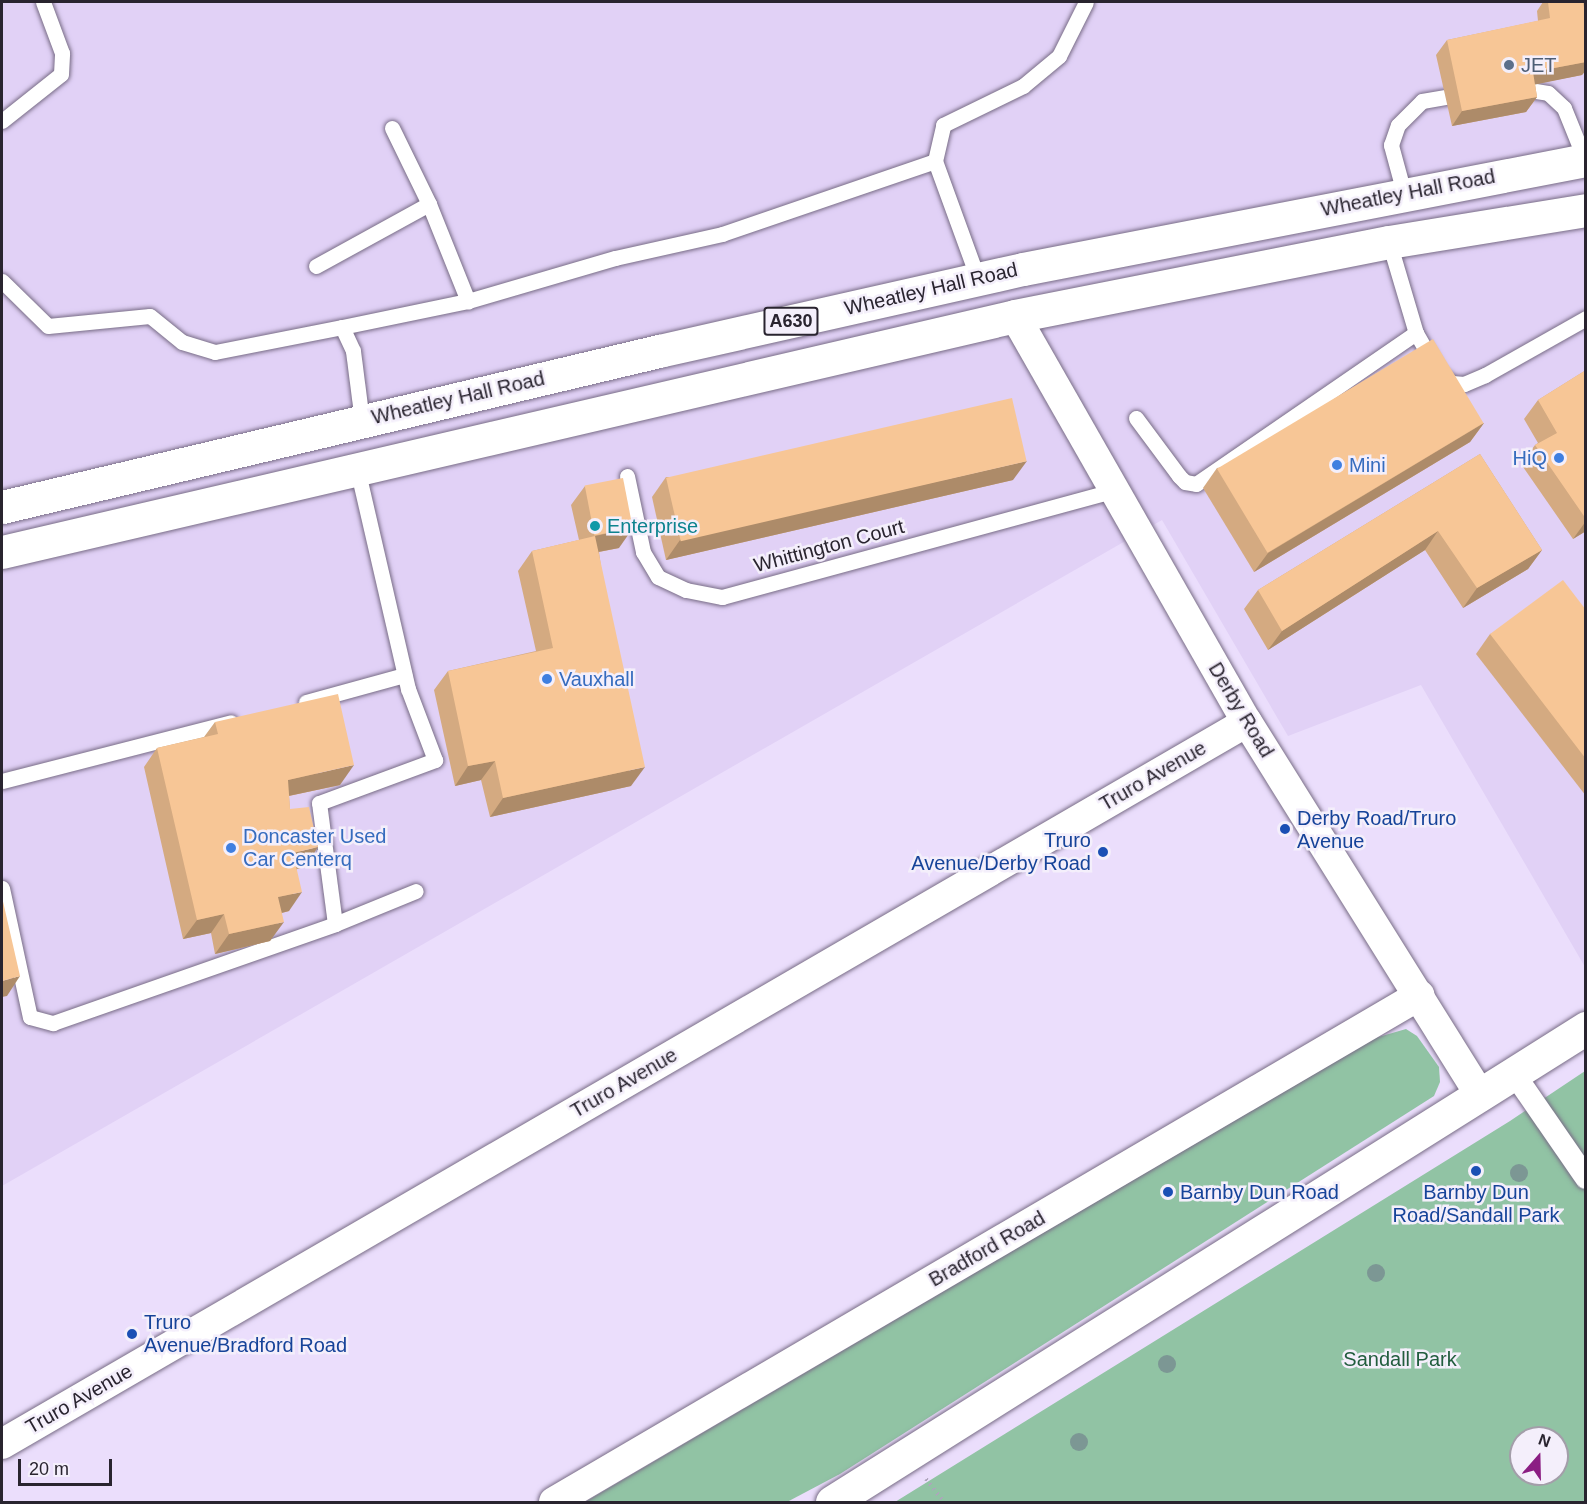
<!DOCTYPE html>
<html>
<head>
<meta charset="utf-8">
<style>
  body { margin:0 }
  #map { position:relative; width:1587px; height:1504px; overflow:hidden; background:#ebdefc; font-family:Arial,sans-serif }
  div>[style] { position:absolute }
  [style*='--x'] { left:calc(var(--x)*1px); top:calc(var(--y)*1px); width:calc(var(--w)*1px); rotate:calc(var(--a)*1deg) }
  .built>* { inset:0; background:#e1d1f6 }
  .green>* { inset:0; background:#91c3a4 }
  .path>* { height:4px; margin-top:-2px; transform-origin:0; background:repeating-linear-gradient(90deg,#aea4bc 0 1.5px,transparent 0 6px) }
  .roads { filter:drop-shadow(0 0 2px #786c86) drop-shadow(0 0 2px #786c86) }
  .service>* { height:15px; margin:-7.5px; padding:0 7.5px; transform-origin:7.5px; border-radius:7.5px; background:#fff }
  .pedestrian>* { height:22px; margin:-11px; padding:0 11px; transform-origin:11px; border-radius:11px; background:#fff }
  .minor>* { height:30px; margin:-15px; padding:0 15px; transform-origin:15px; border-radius:15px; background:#fff }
  .tertiary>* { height:33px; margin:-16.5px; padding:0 16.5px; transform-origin:16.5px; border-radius:16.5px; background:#fff }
  .trunk>* { height:33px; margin:-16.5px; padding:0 16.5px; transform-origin:16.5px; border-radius:16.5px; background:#fff }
  .trees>* { width:18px; height:18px; margin:-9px; border-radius:50%; background:#7c9794 }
  .wall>* { inset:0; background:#d4aa81 }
  .shaded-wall>* { inset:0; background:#ad8b69 }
  .building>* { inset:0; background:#f7c696; transform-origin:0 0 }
  .dots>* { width:16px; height:16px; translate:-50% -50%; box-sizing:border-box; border:3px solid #f4effb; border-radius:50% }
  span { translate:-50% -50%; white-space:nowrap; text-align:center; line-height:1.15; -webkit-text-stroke:5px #f4effb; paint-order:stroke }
  .shield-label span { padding:2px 4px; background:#f4effb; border:2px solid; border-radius:4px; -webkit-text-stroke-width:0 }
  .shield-label { font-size:18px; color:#29242f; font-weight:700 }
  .service-label { font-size:20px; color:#4e5e75 }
  .left { translate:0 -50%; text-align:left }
  .street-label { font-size:20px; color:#29242f }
  .shop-label { font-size:20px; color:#366cbe }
  .right { translate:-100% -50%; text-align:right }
  .culture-label { font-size:20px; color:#0d838f }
  .transit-label { font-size:20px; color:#164399 }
  .park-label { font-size:20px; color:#225d3e }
  .frame { position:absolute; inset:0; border:3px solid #29242f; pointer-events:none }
  .north { position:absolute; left:1509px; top:1426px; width:60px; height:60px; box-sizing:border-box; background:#f4effb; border:2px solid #a39ea9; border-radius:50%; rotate:20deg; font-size:16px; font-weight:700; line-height:24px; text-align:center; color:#29242f }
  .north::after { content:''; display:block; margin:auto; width:21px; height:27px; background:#8b1e83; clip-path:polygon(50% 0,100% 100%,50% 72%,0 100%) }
  .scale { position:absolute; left:18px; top:1459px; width:94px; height:27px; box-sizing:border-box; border:3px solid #29242f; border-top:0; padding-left:8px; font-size:18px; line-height:21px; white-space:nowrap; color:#29242f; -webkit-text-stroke:4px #f4effb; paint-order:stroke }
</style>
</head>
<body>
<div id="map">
  <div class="built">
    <i style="clip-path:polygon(2px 2px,1585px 2px,1585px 967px,1421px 685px,1288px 736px,1162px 520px,2px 1186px)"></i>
  </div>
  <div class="green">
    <i style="clip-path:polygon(1406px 1029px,1417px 1036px,1439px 1067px,1440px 1082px,1434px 1096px,840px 1474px,787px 1502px,585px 1502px,1375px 1038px)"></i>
    <i style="clip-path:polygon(evenodd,1585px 1071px,1585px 1502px,895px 1502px,1510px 1121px,1585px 1071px,1521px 1438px,1557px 1438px,1557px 1474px,1521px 1474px,1521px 1438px)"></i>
  </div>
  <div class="path">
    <i style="--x:926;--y:1479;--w:29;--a:52"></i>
  </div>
  <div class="roads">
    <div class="service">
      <i style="--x:1517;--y:88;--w:31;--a:9"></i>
      <i style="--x:1548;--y:93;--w:22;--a:43"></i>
      <i style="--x:1564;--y:108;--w:56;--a:68"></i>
      <i style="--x:2;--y:121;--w:75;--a:-38.5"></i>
      <i style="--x:61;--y:74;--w:21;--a:-87"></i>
      <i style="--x:62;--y:53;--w:54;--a:-110.4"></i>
      <i style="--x:392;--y:128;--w:85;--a:64"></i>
      <i style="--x:429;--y:204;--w:105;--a:68.1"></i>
      <i style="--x:468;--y:301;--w:153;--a:-16.3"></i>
      <i style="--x:615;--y:258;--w:110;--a:-12.6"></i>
      <i style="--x:722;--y:234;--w:225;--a:-18.9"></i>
      <i style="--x:1404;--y:193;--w:50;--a:-105.2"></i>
      <i style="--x:1391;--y:145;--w:21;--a:-71"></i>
      <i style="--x:1398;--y:125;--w:34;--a:-45"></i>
      <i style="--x:1422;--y:101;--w:42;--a:-9.7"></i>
      <i style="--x:1389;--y:242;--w:95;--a:73.5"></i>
      <i style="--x:1416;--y:333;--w:46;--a:60.1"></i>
      <i style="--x:1439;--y:373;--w:16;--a:38"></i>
      <i style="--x:1452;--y:383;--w:12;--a:5"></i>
      <i style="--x:1464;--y:384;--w:23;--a:-23"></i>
      <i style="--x:1485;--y:375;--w:116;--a:-29.4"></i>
      <i style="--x:316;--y:266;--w:129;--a:-28.8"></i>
      <i style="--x:978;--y:279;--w:126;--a:-110"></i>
      <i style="--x:935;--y:161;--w:37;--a:-77"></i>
      <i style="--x:943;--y:125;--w:89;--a:-26"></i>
      <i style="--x:1023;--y:86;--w:47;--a:-39.8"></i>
      <i style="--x:1059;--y:56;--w:60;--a:-63.4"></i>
      <i style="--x:2;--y:281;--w:64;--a:44.4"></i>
      <i style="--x:48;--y:326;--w:102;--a:-5.6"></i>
      <i style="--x:150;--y:316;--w:41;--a:39.1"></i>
      <i style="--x:182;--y:342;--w:34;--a:17"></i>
      <i style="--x:215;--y:352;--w:129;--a:-11.1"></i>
      <i style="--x:342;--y:327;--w:26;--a:65"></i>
      <i style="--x:353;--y:351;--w:71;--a:82.7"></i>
      <i style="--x:342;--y:327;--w:129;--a:-11.7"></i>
      <i style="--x:1136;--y:418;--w:72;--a:53.4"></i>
      <i style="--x:1179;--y:476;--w:8;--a:45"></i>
      <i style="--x:1185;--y:482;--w:11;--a:10"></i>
      <i style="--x:1196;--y:484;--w:267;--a:-34.5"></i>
      <i style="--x:627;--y:476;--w:78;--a:78.1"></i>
      <i style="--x:643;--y:552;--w:29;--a:59"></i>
      <i style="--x:658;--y:577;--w:31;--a:25"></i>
      <i style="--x:686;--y:590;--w:37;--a:11"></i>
      <i style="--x:722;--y:597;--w:408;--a:-15.2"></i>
      <i style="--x:306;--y:702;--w:102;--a:-15.4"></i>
      <i style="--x:2;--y:781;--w:236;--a:-14.4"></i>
      <i style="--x:2;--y:888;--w:132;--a:77.8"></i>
      <i style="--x:30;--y:1017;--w:24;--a:15"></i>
      <i style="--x:53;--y:1023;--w:299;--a:-19.3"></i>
      <i style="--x:335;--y:924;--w:87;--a:-22.2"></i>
      <i style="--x:335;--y:924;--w:122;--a:-97.5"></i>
      <i style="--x:319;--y:803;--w:124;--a:-20.3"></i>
      <i style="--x:435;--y:760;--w:76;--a:-110.8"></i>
      <i style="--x:408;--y:689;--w:227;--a:-103"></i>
    </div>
    <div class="pedestrian">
      <i style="--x:1515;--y:1075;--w:125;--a:55.4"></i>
    </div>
    <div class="minor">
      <i style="--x:1015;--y:316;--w:468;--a:60.3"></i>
      <i style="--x:1247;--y:722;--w:441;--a:58"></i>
      <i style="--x:2;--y:1444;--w:1439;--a:-30.11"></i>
      <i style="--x:554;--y:1502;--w:1003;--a:-30.35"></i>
    </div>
    <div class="tertiary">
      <i style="--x:832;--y:1502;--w:891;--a:-32.16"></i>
    </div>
    <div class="trunk">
      <i style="--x:2;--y:507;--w:675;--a:-13.36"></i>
      <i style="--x:659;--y:351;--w:373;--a:-12.7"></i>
      <i style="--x:1023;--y:269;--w:573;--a:-10.96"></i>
      <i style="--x:2;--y:552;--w:1040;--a:-13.11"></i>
      <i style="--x:1015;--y:316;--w:381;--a:-11.2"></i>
      <i style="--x:1389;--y:242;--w:200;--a:-9.2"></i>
    </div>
  </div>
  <div class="trees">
    <i style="left:1519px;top:1173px"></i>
    <i style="left:1376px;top:1273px"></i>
    <i style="left:1167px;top:1364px"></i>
    <i style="left:1079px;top:1442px"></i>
  </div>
  <div class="wall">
    <i style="clip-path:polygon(1543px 2px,1586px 2px,1586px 70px,1582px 75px,1535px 84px,1537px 97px,1526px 112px,1452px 126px,1436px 55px,1447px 40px,1538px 21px,1537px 11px)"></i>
    <i style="clip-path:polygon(1586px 370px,1586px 531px,1573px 539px,1521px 464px,1535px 445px,1538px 443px,1524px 419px,1538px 400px)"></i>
    <i style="clip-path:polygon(1484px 423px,1470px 442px,1254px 572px,1203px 488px,1217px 468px)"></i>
    <i style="clip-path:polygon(1480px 454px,1542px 550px,1528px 569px,1463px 608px,1425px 550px,1268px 650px,1244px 609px,1258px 590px)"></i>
    <i style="clip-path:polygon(666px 477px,1013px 480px,666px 560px,652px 497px)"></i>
    <i style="clip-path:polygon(585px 486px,619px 548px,599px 552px,631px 786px,490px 817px,481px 780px,455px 786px,434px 690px,448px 671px,536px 651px,518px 571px,532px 551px,579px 540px,571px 505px)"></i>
    <i style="clip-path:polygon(1586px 610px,1586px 796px,1476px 654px,1490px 634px)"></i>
    <i style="clip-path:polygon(215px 722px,340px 785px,289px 796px,290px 809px,305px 867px,297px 869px,289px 911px,282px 913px,270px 941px,215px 954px,211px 933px,183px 939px,144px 767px,157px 748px,204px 737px)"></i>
  </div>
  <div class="shaded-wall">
    <i style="clip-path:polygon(1586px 62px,1586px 70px,1582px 75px,1523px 87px,1533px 72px)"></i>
    <i style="clip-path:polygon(1537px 97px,1526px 112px,1452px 126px,1462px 111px)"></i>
    <i style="clip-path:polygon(1484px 423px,1470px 442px,1254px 572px,1268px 553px)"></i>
    <i style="clip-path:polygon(1027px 461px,1013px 480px,666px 560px,680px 540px)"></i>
    <i style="clip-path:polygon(1586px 521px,1586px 531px,1573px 539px)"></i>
    <i style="clip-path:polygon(633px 528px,619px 548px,582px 555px,595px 536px)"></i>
    <i style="clip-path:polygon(1438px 531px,1425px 550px,1268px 650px,1282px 631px)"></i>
    <i style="clip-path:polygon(1542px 550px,1528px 569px,1463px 608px,1477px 588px)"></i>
    <i style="clip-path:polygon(495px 761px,481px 780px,455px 786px,468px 766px)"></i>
    <i style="clip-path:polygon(354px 765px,340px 785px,274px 799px,288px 780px)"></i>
    <i style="clip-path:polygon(645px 767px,631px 786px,490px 817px,503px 798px)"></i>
    <i style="clip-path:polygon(318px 847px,305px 867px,280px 872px,293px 853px)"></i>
    <i style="clip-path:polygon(302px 892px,289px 911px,265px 917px,278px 897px)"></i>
    <i style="clip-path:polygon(224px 914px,211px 933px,183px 939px,197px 920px)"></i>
    <i style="clip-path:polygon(284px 922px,270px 941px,215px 954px,229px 934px)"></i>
    <i style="clip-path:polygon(20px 976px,7px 996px,2px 997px,2px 981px)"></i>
  </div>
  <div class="building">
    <i style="clip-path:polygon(1548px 2px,1583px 2px,1586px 19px,1586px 62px,1533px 72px,1537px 97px,1462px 111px,1447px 40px,1550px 18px)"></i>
    <i style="left:1433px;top:339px;width:98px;height:252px;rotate:59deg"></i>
    <i style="clip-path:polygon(1586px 370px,1586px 519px,1535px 445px,1557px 433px,1538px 400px)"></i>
    <i style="left:1012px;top:398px;width:65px;height:355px;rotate:77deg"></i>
    <i style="clip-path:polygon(1480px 454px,1542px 550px,1477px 588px,1438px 531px,1282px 631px,1258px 590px)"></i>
    <i style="left:623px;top:478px;width:51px;height:39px;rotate:79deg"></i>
    <i style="clip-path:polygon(595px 536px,645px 767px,503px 798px,495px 761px,468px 766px,448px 671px,553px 648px,532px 551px)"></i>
    <i style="clip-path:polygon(1563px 580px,1586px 610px,1586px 759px,1490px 634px)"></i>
    <i style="clip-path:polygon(338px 694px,354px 765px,288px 780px,290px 809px,309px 807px,318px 847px,293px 853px,302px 892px,278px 897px,284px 922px,229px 934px,224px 914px,197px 920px,157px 748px,218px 734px,215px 722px)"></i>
    <i style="clip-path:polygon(2px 897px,20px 976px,2px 981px)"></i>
  </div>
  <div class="dots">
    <i style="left:1509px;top:65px;background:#5c6f8a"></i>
    <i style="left:1559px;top:458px;background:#3f7fe0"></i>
    <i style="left:1337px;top:465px;background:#3f7fe0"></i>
    <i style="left:595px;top:526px;background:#0f9aa8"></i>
    <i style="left:547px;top:679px;background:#3f7fe0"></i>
    <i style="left:1285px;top:829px;background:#1a4fb4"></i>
    <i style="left:231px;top:848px;background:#3f7fe0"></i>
    <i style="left:1103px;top:852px;background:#1a4fb4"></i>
    <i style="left:1476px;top:1171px;background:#1a4fb4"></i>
    <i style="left:1168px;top:1192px;background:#1a4fb4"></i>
    <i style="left:132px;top:1334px;background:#1a4fb4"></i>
  </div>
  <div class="shield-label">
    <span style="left:791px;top:321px">A630</span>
  </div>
  <div class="service-label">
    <span class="left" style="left:1521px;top:65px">JET</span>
  </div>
  <div class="street-label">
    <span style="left:1408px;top:193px;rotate:-11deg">Wheatley Hall Road</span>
    <span style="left:931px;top:289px;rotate:-13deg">Wheatley Hall Road</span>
    <span style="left:458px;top:398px;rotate:-13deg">Wheatley Hall Road</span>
    <span style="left:829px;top:546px;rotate:-15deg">Whittington Court</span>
    <span style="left:1241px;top:710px;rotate:59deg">Derby Road</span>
    <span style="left:1153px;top:776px;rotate:-30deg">Truro Avenue</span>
    <span style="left:624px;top:1083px;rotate:-30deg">Truro Avenue</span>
    <span style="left:987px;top:1249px;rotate:-30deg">Bradford Road</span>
    <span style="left:79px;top:1399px;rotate:-30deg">Truro Avenue</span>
  </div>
  <div class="shop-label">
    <span class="right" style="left:1547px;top:458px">HiQ</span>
    <span class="left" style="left:1349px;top:465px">Mini</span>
    <span class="left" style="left:559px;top:679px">Vauxhall</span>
    <span class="left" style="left:243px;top:848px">Doncaster Used<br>Car Centerq</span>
  </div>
  <div class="culture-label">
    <span class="left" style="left:607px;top:526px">Enterprise</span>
  </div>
  <div class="transit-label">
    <span class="left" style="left:1297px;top:830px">Derby Road/Truro<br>Avenue</span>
    <span class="right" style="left:1091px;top:852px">Truro<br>Avenue/Derby Road</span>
    <span class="left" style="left:1180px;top:1192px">Barnby Dun Road</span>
    <span style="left:1476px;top:1204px">Barnby Dun<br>Road/Sandall Park</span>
    <span class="left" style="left:144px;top:1334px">Truro<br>Avenue/Bradford Road</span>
  </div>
  <div class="park-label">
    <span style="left:1400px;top:1359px">Sandall Park</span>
  </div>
  <div class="frame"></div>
  <div class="north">N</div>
  <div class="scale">20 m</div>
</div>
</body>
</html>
